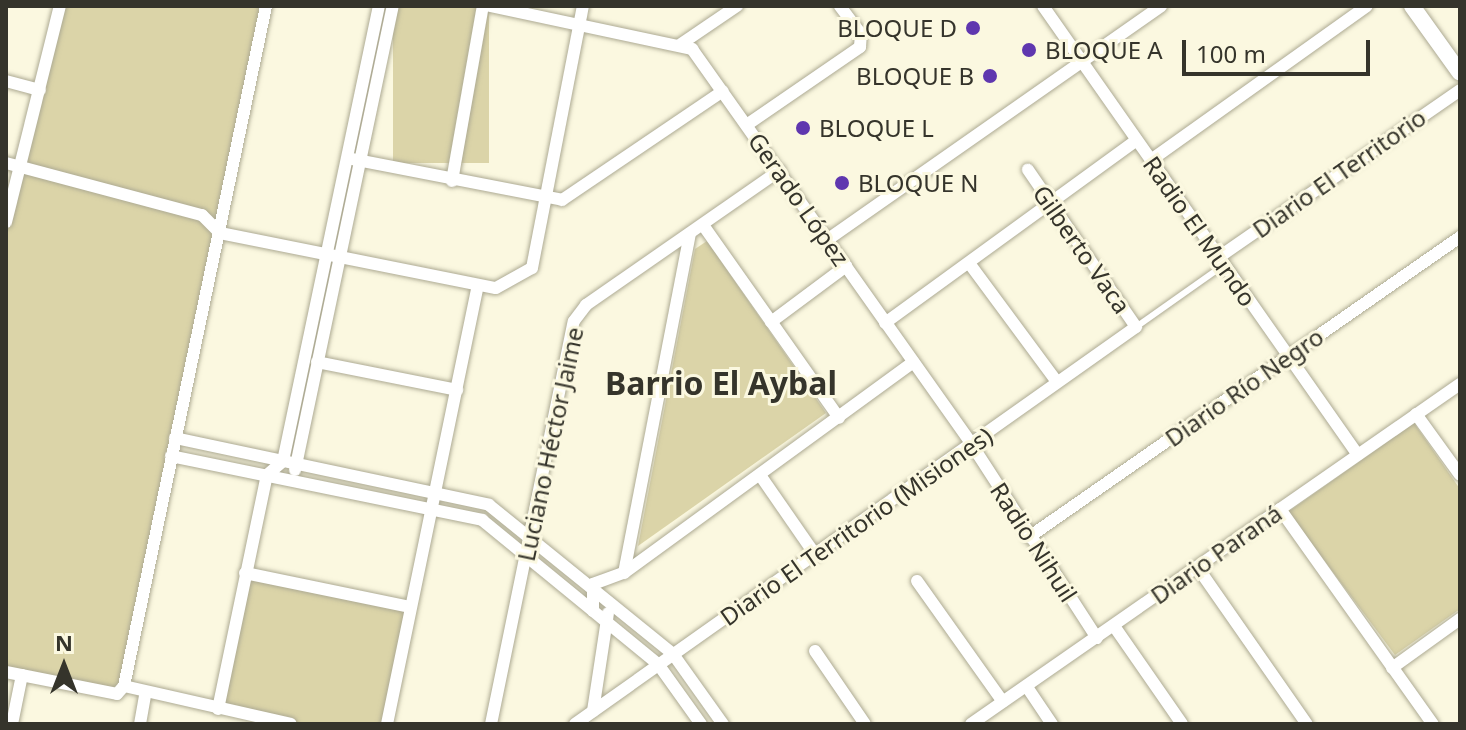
<!DOCTYPE html>
<html>
<head>
<meta charset="utf-8">
<style>
  body { margin:0 }
  #map { position:relative; width:1466px; height:730px; overflow:hidden; background:#fbf8e0; font-family:"Noto Sans",sans-serif }
  div>[style] { position:absolute }
  [style*='--x'] { left:calc(var(--x)*1px); top:calc(var(--y)*1px); width:calc(var(--w)*1px); rotate:calc(var(--a)*1deg) }
  .green>* { inset:0; background:#dbd4a8; transform-origin:0 0 }
  .roads { filter:drop-shadow(0 0 2px #adaa93) drop-shadow(0 0 2px #adaa93) }
  .service>* { height:6px; margin:-3px; padding:0 3px; transform-origin:3px; border-radius:3px; background:#fff }
  .minor>* { height:12px; margin:-6px; padding:0 6px; transform-origin:6px; border-radius:6px; background:#fff }
  .tertiary>* { height:16px; margin:-8px; padding:0 8px; transform-origin:8px; border-radius:8px; background:#fff }
  .dots>* { width:22px; height:22px; translate:-50% -50%; box-sizing:border-box; border:4px solid #fbf8e0; border-radius:50% }
  span { translate:-50% -50%; white-space:nowrap; text-align:center; line-height:1.15; -webkit-text-stroke:6px #fbf8e0; paint-order:stroke }
  .poi-label { font-size:24px; color:#35342b }
  .right { translate:-100% -50%; text-align:right }
  .left { translate:0 -50%; text-align:left }
  .street-label { font-size:24px; color:#35342b }
  .district-label { font-size:32px; color:#35342b; font-weight:700 }
  .frame { position:absolute; inset:0; border:8px solid #35342b; pointer-events:none }
  .north { position:absolute; left:24px; top:626px; width:80px; height:80px; -webkit-text-stroke:6px #fbf8e0; paint-order:stroke; rotate:0deg; font-size:22px; font-weight:700; line-height:32px; text-align:center; color:#35342b }
  .north::after { content:''; display:block; margin:auto; width:28px; height:36px; background:#35342b; clip-path:polygon(50% 0,100% 100%,50% 72%,0 100%) }
  .scale { position:absolute; left:1182px; top:40px; width:188px; height:36px; box-sizing:border-box; border:4px solid #35342b; border-top:0; padding-left:10px; font-size:24px; line-height:28px; white-space:nowrap; color:#35342b; -webkit-text-stroke:6px #fbf8e0; paint-order:stroke }
</style>
</head>
<body>
<div id="map">
  <div class="green">
    <i style="clip-path:polygon(62px 6px,265px 6px,117px 694px,6px 672px,6px 236px)"></i>
    <i style="left:393px;top:6px;width:96px;height:157px"></i>
    <i style="clip-path:polygon(707px 241px,826px 413px,638px 546px,695px 249px)"></i>
    <i style="clip-path:polygon(1414px 423px,1460px 489px,1460px 609px,1395px 655px,1288px 512px)"></i>
    <i style="clip-path:polygon(245px 573px,410px 608px,387px 724px,289px 724px,218px 709px)"></i>
  </div>
  <div class="roads">
    <div class="service">
      <i style="--x:1136;--y:327;--w:108;--a:-35.2"></i>
    </div>
    <div class="minor">
      <i style="--x:490;--y:6;--w:207;--a:12"></i>
      <i style="--x:692;--y:49;--w:485;--a:54.7"></i>
      <i style="--x:972;--y:445;--w:230;--a:57.1"></i>
      <i style="--x:1043;--y:6;--w:548;--a:54.95"></i>
      <i style="--x:681;--y:44;--w:68;--a:-34.2"></i>
      <i style="--x:6;--y:81;--w:35;--a:15"></i>
      <i style="--x:748;--y:124;--w:136;--a:-34.5"></i>
      <i style="--x:860;--y:47;--w:13;--a:-86"></i>
      <i style="--x:861;--y:34;--w:35;--a:-127"></i>
      <i style="--x:352;--y:159;--w:214;--a:11"></i>
      <i style="--x:562;--y:200;--w:194;--a:-34.1"></i>
      <i style="--x:1151;--y:160;--w:265;--a:-35.5"></i>
      <i style="--x:6;--y:163;--w:203;--a:14.9"></i>
      <i style="--x:202;--y:215;--w:25;--a:45"></i>
      <i style="--x:220;--y:233;--w:281;--a:11.3"></i>
      <i style="--x:496;--y:288;--w:41;--a:-29.1"></i>
      <i style="--x:532;--y:268;--w:267;--a:-79"></i>
      <i style="--x:452;--y:181;--w:178;--a:-80"></i>
      <i style="--x:6;--y:222;--w:223;--a:-76"></i>
      <i style="--x:703;--y:225;--w:236;--a:54.8"></i>
      <i style="--x:827;--y:240;--w:408;--a:-35"></i>
      <i style="--x:1219;--y:257;--w:293;--a:-34.7"></i>
      <i style="--x:969;--y:263;--w:148;--a:53.5"></i>
      <i style="--x:771;--y:322;--w:94;--a:-36.7"></i>
      <i style="--x:885;--y:323;--w:311;--a:-36"></i>
      <i style="--x:317;--y:362;--w:143;--a:11.3"></i>
      <i style="--x:1416;--y:414;--w:75;--a:54.2"></i>
      <i style="--x:175;--y:438;--w:321;--a:12"></i>
      <i style="--x:489;--y:505;--w:237;--a:39"></i>
      <i style="--x:673;--y:654;--w:86;--a:54.5"></i>
      <i style="--x:171;--y:456;--w:318;--a:11.6"></i>
      <i style="--x:482;--y:520;--w:227;--a:39.3"></i>
      <i style="--x:658;--y:664;--w:74;--a:54.4"></i>
      <i style="--x:295;--y:470;--w:474;--a:-78.1"></i>
      <i style="--x:760;--y:475;--w:98;--a:55.3"></i>
      <i style="--x:1280;--y:509;--w:264;--a:54.6"></i>
      <i style="--x:1029;--y:537;--w:525;--a:-34.84"></i>
      <i style="--x:1198;--y:568;--w:190;--a:55.1"></i>
      <i style="--x:245;--y:573;--w:168;--a:11.6"></i>
      <i style="--x:624;--y:573;--w:345;--a:-79"></i>
      <i style="--x:917;--y:581;--w:148;--a:54.6"></i>
      <i style="--x:593;--y:611;--w:27;--a:-90"></i>
      <i style="--x:593;--y:584;--w:33;--a:-20"></i>
      <i style="--x:624;--y:573;--w:358;--a:-36.1"></i>
      <i style="--x:1114;--y:626;--w:119;--a:55.2"></i>
      <i style="--x:815;--y:651;--w:88;--a:55.6"></i>
      <i style="--x:1392;--y:668;--w:84;--a:-35.8"></i>
      <i style="--x:6;--y:672;--w:113;--a:11.2"></i>
      <i style="--x:117;--y:694;--w:11;--a:-49"></i>
      <i style="--x:124;--y:686;--w:695;--a:-78.2"></i>
      <i style="--x:124;--y:686;--w:171;--a:12.8"></i>
      <i style="--x:1027;--y:687;--w:45;--a:56"></i>
      <i style="--x:218;--y:709;--w:239;--a:-78.2"></i>
      <i style="--x:267;--y:475;--w:21;--a:-41"></i>
      <i style="--x:283;--y:461;--w:465;--a:-78.1"></i>
      <i style="--x:593;--y:711;--w:99;--a:-81.3"></i>
      <i style="--x:12;--y:724;--w:50;--a:-78.5"></i>
      <i style="--x:140;--y:724;--w:28;--a:-80"></i>
      <i style="--x:387;--y:724;--w:444;--a:-78.3"></i>
      <i style="--x:491;--y:724;--w:411;--a:-78.4"></i>
      <i style="--x:574;--y:321;--w:20;--a:-53"></i>
      <i style="--x:586;--y:305;--w:236;--a:-34.8"></i>
      <i style="--x:575;--y:724;--w:687;--a:-35.29"></i>
      <i style="--x:1136;--y:327;--w:191;--a:-124.5"></i>
      <i style="--x:971;--y:724;--w:596;--a:-34.81"></i>
    </div>
    <div class="tertiary">
      <i style="--x:1412;--y:6;--w:82;--a:54.4"></i>
    </div>
  </div>
  <div class="dots">
    <i style="left:973px;top:28px;background:#5f37af"></i>
    <i style="left:1029px;top:50px;background:#5f37af"></i>
    <i style="left:990px;top:76px;background:#5f37af"></i>
    <i style="left:803px;top:128px;background:#5f37af"></i>
    <i style="left:842px;top:183px;background:#5f37af"></i>
  </div>
  <div class="poi-label">
    <span class="right" style="left:957px;top:28px">BLOQUE D</span>
    <span class="left" style="left:1045px;top:50px">BLOQUE A</span>
    <span class="right" style="left:974px;top:76px">BLOQUE B</span>
    <span class="left" style="left:819px;top:128px">BLOQUE L</span>
    <span class="left" style="left:858px;top:183px">BLOQUE N</span>
  </div>
  <div class="street-label">
    <span style="left:1339px;top:173px;rotate:-35deg">Diario El Territorio</span>
    <span style="left:799px;top:199px;rotate:55deg">Gerado López</span>
    <span style="left:1200px;top:231px;rotate:55deg">Radio El Mundo</span>
    <span style="left:1082px;top:249px;rotate:55deg">Gilberto Vaca</span>
    <span style="left:1244px;top:387px;rotate:-35deg">Diario Río Negro</span>
    <span style="left:550px;top:444px;rotate:-78deg">Luciano Héctor Jaime</span>
    <span style="left:856px;top:526px;rotate:-35deg">Diario El Territorio (Misiones)</span>
    <span style="left:1034px;top:542px;rotate:57deg">Radio Nihuil</span>
    <span style="left:1216px;top:554px;rotate:-35deg">Diario Paraná</span>
  </div>
  <div class="district-label">
    <span style="left:721px;top:383px">Barrio El Aybal</span>
  </div>
  <div class="frame"></div>
  <div class="north">N</div>
  <div class="scale">100 m</div>
</div>
</body>
</html>
